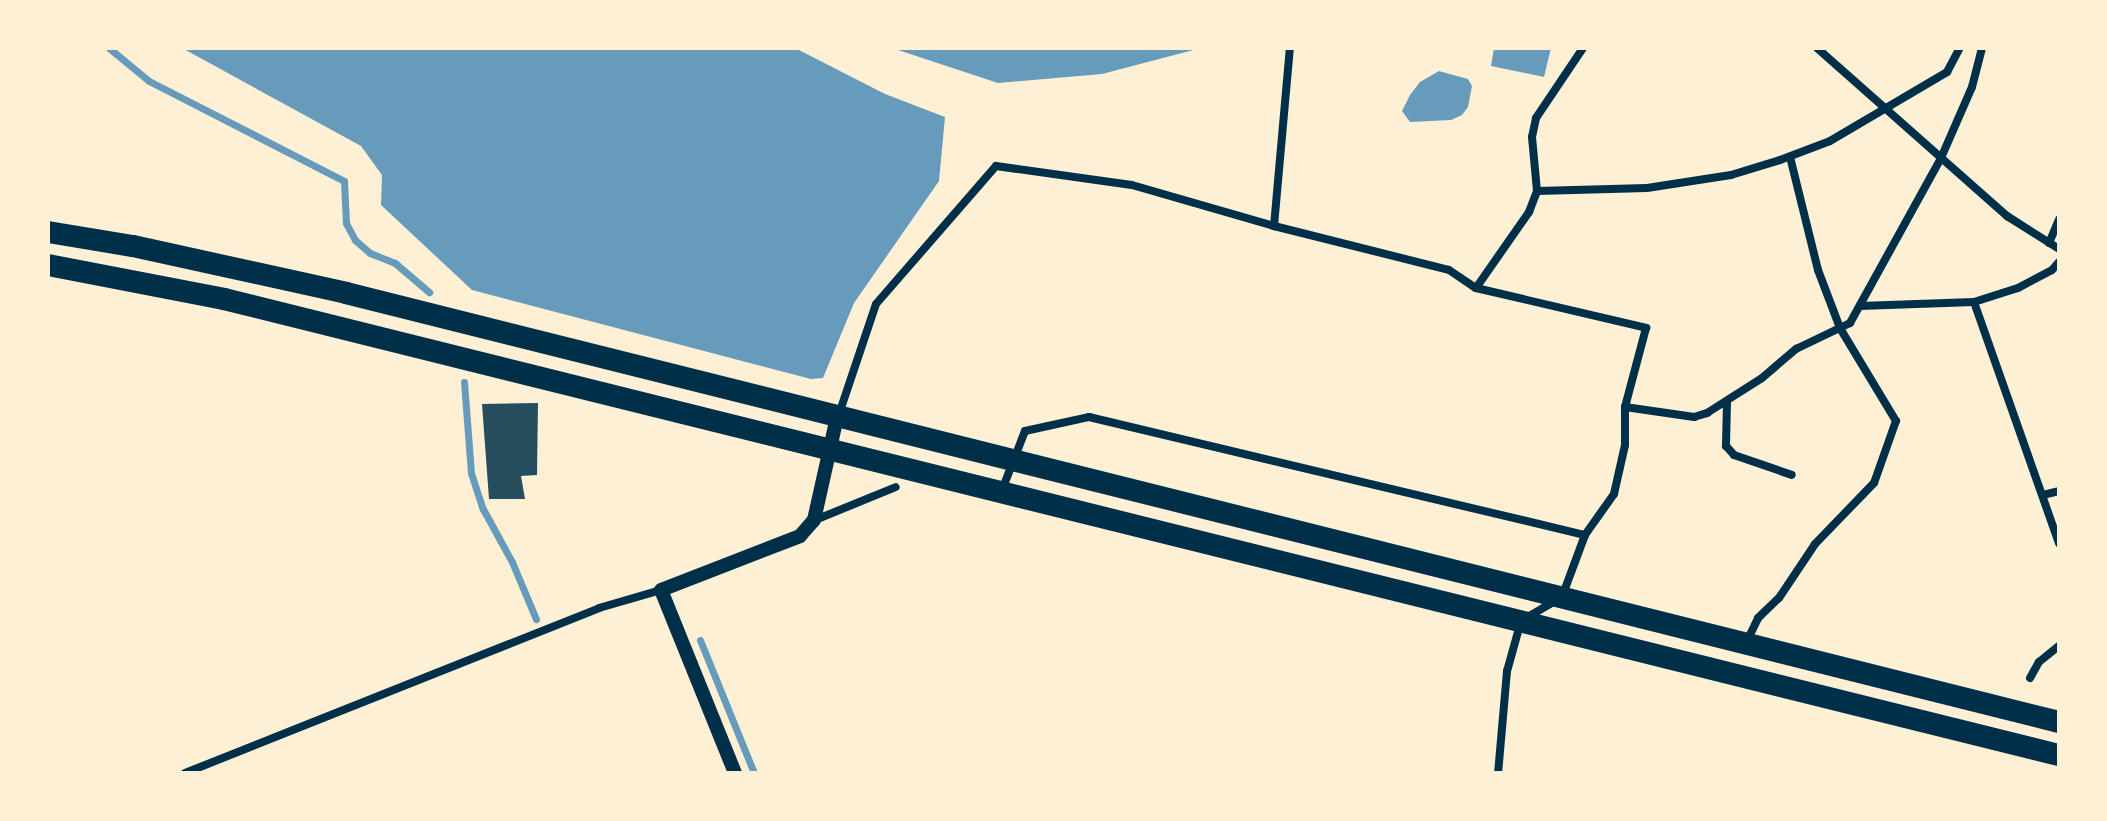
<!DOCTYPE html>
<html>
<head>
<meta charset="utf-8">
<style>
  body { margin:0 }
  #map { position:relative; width:2107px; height:821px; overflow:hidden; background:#fdf0d5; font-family:"Noto Sans",sans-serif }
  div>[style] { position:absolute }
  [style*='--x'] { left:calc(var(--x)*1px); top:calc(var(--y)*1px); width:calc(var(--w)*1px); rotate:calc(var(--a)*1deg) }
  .water>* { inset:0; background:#669bbc }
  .stream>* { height:7px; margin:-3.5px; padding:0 3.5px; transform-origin:3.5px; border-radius:3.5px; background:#669bbc }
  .building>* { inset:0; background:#264d5e }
  .minor>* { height:8px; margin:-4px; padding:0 4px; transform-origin:4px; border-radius:4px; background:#003049 }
  .tertiary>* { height:14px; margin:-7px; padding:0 7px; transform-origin:7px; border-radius:7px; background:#003049 }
  .trunk>* { height:22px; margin:-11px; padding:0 11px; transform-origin:11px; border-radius:11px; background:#003049 }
  span { translate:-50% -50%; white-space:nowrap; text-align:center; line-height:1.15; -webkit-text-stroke:6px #fdf0d5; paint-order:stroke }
  .frame { position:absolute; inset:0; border:50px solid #fdf0d5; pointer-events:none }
</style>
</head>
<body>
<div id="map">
  <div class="water">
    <i style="clip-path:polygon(182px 48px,795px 48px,885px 94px,945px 117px,939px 181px,854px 303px,823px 378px,811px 379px,472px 290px,381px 205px,382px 175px,361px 146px)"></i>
    <i style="clip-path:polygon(892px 48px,1201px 48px,1102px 74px,998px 83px)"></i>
    <i style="clip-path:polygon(1494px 48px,1551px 48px,1544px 77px,1491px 66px)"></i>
    <i style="clip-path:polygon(1439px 71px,1468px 79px,1472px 86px,1468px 107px,1462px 115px,1451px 120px,1410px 122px,1402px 111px,1410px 95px,1420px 82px)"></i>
  </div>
  <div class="stream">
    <i style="--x:109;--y:48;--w:52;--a:39.5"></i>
    <i style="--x:149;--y:81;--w:219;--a:27.1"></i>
    <i style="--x:344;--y:181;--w:42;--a:87.3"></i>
    <i style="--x:346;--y:223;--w:19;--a:62"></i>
    <i style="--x:355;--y:240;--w:20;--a:41"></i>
    <i style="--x:370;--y:253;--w:27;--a:22"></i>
    <i style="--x:395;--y:263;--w:45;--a:40.5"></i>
    <i style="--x:464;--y:382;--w:91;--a:85.6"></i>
    <i style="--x:471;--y:473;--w:38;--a:72"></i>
    <i style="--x:483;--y:509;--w:60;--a:61.3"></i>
    <i style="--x:512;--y:562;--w:62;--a:67.2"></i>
    <i style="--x:700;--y:640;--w:144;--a:67.9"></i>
  </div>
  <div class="building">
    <i style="clip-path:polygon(538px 403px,537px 475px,521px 476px,525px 499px,489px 499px,482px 404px)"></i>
  </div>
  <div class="minor">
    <i style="--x:1817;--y:48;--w:254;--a:41.5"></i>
    <i style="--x:2007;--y:216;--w:62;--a:32.4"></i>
    <i style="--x:1537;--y:191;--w:110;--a:-1.6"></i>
    <i style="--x:1647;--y:188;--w:85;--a:-8.8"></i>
    <i style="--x:1731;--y:175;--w:51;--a:-17"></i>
    <i style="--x:1780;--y:160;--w:53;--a:-20.8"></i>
    <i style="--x:1830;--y:141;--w:136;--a:-30.5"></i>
    <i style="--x:1947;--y:72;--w:27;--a:-62"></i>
    <i style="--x:1274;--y:226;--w:179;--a:-84.9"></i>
    <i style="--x:2049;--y:243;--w:26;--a:-67"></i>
    <i style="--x:1476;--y:288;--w:93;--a:-55.1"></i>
    <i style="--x:1529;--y:212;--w:22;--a:-69"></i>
    <i style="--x:1537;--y:191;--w:54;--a:-95.3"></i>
    <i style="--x:1532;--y:137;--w:19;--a:-78"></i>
    <i style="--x:1536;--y:118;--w:84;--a:-56.1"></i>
    <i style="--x:1974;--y:302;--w:256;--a:70.6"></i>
    <i style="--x:1860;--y:306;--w:114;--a:-2"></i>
    <i style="--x:1974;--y:302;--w:46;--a:-17.7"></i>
    <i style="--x:2018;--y:288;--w:38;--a:-28"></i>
    <i style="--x:2052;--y:270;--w:11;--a:-49"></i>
    <i style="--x:1727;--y:401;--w:45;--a:91.3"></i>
    <i style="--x:1726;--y:446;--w:12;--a:48"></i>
    <i style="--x:1734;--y:455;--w:61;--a:19"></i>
    <i style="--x:1625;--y:407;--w:70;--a:8.2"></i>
    <i style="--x:1694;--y:417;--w:14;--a:-17"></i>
    <i style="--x:1707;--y:413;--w:65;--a:-32.5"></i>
    <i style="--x:1762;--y:378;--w:45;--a:-40.5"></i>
    <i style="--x:1796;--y:349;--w:60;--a:-25.7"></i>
    <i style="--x:1850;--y:323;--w:188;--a:-61.1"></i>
    <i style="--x:1941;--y:158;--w:77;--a:-66.4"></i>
    <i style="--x:1972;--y:87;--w:40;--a:-75.6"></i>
    <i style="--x:839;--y:414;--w:116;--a:-71.4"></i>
    <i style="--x:876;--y:304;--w:183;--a:-49"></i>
    <i style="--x:996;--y:166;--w:137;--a:8"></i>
    <i style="--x:1132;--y:185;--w:148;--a:16.1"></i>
    <i style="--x:1274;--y:226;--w:180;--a:14.1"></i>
    <i style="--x:1449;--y:270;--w:32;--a:34"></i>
    <i style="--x:1476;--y:288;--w:175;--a:13.2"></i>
    <i style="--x:1646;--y:328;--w:82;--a:104.9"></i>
    <i style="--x:1625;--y:407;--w:38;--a:90"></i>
    <i style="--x:1625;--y:445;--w:50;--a:102.7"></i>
    <i style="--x:1614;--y:494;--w:50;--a:125.3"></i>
    <i style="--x:1585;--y:535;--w:66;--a:110.4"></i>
    <i style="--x:1562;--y:597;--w:48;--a:149.7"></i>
    <i style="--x:1521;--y:621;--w:52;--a:105.6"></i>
    <i style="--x:1507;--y:671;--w:102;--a:95"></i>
    <i style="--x:1002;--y:490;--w:63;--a:-68.7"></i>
    <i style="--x:1025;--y:431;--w:66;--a:-12.3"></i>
    <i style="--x:1089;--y:417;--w:510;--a:13.38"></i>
    <i style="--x:2043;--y:495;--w:16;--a:-14"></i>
    <i style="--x:815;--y:520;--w:87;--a:-22.2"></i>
    <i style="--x:1746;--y:643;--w:28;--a:-64"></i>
    <i style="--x:1758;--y:618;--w:29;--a:-44"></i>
    <i style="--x:1779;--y:598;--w:65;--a:-56.3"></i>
    <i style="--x:1815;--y:544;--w:85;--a:-46"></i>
    <i style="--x:1874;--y:483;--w:66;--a:-70.5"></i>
    <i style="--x:1896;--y:421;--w:109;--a:-121.1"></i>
    <i style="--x:1840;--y:328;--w:62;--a:-110.8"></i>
    <i style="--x:1818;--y:270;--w:116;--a:-103.9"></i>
    <i style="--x:2030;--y:678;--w:18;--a:-61"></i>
    <i style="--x:2039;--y:662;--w:26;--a:-39"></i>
    <i style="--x:185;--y:773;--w:446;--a:-21.7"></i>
    <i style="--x:599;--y:608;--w:65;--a:-16.2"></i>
  </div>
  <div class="tertiary">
    <i style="--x:735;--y:773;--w:197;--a:-112"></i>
    <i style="--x:661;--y:590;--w:149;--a:-21.2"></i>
    <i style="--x:800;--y:536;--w:21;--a:-49"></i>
    <i style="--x:814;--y:520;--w:106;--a:-77.4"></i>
  </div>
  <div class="trunk">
    <i style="--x:48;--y:232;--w:86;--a:9.4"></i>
    <i style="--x:133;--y:246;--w:218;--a:12.4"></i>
    <i style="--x:346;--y:293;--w:1766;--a:14.06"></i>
    <i style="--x:48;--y:265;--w:179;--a:10.9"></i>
    <i style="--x:224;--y:299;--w:1891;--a:13.96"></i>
  </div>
  <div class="frame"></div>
</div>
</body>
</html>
